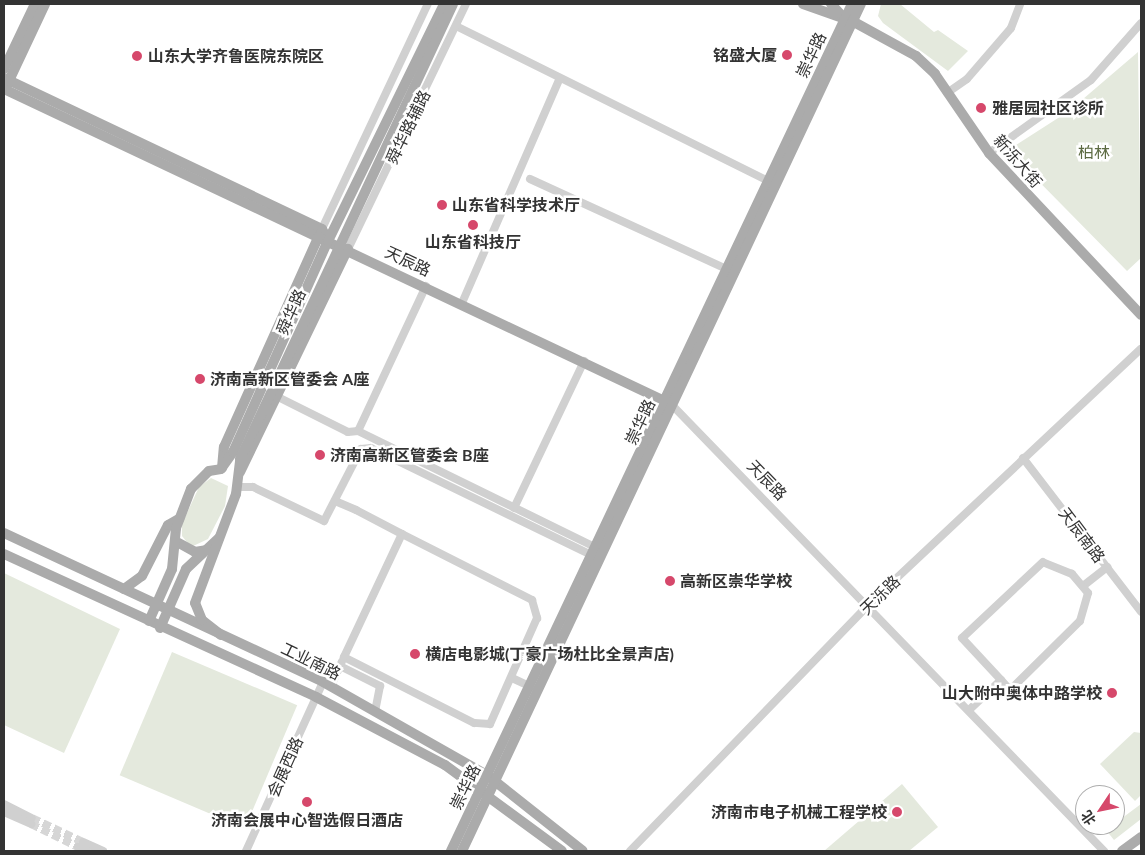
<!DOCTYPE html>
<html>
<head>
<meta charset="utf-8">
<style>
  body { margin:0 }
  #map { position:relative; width:1145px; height:855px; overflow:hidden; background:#fff; font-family:Lato,"Noto Sans SC",sans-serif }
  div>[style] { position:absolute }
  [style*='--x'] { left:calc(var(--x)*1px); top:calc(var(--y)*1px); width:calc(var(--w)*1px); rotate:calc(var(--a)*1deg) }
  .green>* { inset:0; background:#e4e9dd; transform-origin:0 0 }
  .minor-tunnel>* { height:8px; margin-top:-4px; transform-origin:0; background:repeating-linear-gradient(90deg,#d6d6d6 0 8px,transparent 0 12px) }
  .minor>* { height:8px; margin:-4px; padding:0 4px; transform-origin:4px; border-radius:4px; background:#d0d0d0 }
  .major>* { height:10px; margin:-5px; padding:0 5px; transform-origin:5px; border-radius:5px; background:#ababab }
  .dots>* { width:14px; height:14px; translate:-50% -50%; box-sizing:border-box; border:2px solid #fff; border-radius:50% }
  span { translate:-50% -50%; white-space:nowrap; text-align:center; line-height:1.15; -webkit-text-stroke:5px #fff; paint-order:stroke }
  .poi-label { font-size:16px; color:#333; font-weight:700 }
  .right { translate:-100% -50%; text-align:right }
  .left { translate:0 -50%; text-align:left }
  .street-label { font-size:16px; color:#333 }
  .park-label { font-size:16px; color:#5d6b43 }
  .frame { position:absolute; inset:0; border:5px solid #333; pointer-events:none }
  .north { position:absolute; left:1075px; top:785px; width:50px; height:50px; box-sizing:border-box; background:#fff; border:1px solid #adadad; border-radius:50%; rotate:236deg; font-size:14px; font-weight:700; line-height:20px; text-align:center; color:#333 }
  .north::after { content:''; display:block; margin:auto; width:18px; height:22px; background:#d6486b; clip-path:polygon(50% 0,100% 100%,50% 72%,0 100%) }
</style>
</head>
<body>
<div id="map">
  <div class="green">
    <i style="clip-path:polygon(881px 4px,900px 4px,934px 32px,938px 30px,968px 51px,948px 71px,883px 23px,878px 16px)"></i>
    <i style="clip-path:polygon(1138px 52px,1141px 258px,1127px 271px,1008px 150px,1069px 111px)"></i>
    <i style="clip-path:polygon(211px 478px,228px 486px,225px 506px,208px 539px,191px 547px,182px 536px,182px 524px,199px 487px)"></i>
    <i style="clip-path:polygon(4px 573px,120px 629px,64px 753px,4px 725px)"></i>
    <i style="left:172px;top:652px;width:136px;height:134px;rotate:23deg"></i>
    <i style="clip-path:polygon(1134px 732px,1141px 733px,1141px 795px,1135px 801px,1100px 764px)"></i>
    <i style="clip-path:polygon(902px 784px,938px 827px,909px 851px,824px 851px)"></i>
    <i style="clip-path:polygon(1141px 804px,1141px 819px,1114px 840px,1106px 830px)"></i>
  </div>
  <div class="minor-tunnel">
    <i style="--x:32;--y:818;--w:56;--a:25.2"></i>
    <i style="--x:31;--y:824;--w:52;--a:26.1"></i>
  </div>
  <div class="minor">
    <i style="--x:456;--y:26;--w:348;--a:26.4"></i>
    <i style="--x:947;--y:93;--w:24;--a:-35"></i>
    <i style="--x:967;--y:79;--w:67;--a:-49.2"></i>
    <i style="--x:1011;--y:28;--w:26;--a:-69"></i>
    <i style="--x:989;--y:153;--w:125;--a:-35.6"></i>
    <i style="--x:1091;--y:80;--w:76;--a:-48.7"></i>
    <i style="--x:530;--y:179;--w:217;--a:24.6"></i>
    <i style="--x:320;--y:233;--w:253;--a:-64.8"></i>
    <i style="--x:348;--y:249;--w:272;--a:-64.3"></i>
    <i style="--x:426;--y:286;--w:160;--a:115.1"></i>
    <i style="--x:358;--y:431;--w:266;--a:26.1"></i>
    <i style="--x:462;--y:303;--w:245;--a:-66.5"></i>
    <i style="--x:278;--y:397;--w:78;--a:26.6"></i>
    <i style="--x:348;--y:432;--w:10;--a:-6"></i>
    <i style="--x:673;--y:406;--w:620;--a:45.92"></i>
    <i style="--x:1023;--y:458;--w:194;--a:52.5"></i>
    <i style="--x:238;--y:487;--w:15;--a:0"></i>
    <i style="--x:253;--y:487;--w:79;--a:25.6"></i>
    <i style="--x:324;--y:521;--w:81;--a:-62.8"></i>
    <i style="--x:361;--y:449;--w:10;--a:-6"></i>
    <i style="--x:371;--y:448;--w:247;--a:25.9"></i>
    <i style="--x:335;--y:501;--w:23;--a:23"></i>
    <i style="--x:356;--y:510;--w:52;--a:27.6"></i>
    <i style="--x:402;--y:534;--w:146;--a:26.9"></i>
    <i style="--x:532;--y:600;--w:19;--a:74"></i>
    <i style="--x:537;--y:618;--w:116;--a:113.9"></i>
    <i style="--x:490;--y:724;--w:16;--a:-176"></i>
    <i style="--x:474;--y:723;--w:146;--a:-153.1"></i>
    <i style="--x:344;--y:657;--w:136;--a:-64.8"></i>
    <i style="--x:514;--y:508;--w:163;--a:-64.5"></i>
    <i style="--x:1083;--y:586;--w:31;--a:-38"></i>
    <i style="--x:340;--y:666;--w:45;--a:26.6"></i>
    <i style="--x:380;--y:686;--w:25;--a:101"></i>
    <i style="--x:512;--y:678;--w:21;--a:25"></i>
    <i style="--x:331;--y:686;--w:27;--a:-66"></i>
    <i style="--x:969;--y:710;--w:44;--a:-43.2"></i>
    <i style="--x:1001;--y:680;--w:13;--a:48"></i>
    <i style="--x:1010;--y:690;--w:98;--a:-44.6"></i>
    <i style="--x:1080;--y:621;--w:29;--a:-74"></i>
    <i style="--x:1088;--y:593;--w:25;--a:-130"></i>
    <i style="--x:1072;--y:574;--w:31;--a:-158"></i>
    <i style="--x:1043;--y:562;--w:111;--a:136.8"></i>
    <i style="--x:962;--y:638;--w:57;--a:47.1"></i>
    <i style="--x:4;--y:804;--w:31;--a:27"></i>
    <i style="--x:4;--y:812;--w:30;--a:24"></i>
    <i style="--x:83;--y:842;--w:22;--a:24"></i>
    <i style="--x:78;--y:847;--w:10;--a:24"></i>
    <i style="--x:246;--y:851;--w:186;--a:-65.5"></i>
    <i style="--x:630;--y:851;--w:342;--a:-45.9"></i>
    <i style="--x:868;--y:605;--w:374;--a:-43.2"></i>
  </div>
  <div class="major">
    <i style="--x:803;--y:4;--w:54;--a:19.4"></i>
    <i style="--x:854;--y:22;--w:71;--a:28.7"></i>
    <i style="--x:916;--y:56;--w:26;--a:43"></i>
    <i style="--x:935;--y:74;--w:96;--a:55.6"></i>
    <i style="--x:989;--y:153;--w:222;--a:46.8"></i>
    <i style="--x:831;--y:4;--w:21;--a:47"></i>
    <i style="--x:4;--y:69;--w:72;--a:-64.5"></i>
    <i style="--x:4;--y:78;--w:352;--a:25.4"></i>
    <i style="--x:322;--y:229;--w:13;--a:63"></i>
    <i style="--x:6;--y:87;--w:92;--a:-64.8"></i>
    <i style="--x:4;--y:89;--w:738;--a:25.28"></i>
    <i style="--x:222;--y:468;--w:21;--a:-85"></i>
    <i style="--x:224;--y:447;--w:231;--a:-65.8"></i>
    <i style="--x:240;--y:472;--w:248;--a:-64.2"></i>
    <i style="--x:4;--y:533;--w:352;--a:25"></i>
    <i style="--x:323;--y:682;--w:189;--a:29.6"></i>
    <i style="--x:487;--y:775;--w:122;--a:38.4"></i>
    <i style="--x:177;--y:542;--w:21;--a:29"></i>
    <i style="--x:195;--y:552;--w:11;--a:-10"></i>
    <i style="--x:4;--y:554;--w:343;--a:24.6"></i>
    <i style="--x:316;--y:697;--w:146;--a:27.8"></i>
    <i style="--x:445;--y:765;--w:145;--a:36.3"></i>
    <i style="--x:124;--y:589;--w:22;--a:-36"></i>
    <i style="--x:142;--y:576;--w:57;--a:-63"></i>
    <i style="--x:168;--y:525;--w:13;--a:-29"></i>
    <i style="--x:149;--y:621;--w:57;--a:-66.1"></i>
    <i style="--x:172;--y:569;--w:41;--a:-84.4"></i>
    <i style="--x:176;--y:528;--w:42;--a:-69"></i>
    <i style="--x:191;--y:489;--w:25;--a:-45"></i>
    <i style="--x:209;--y:471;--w:12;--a:-9"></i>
    <i style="--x:221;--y:469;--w:21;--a:-55"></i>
    <i style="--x:233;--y:452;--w:231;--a:-65.8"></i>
    <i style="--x:328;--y:241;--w:264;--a:-63.9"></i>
    <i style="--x:160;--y:628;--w:64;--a:-66.2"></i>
    <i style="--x:186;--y:569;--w:45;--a:-43.2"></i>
    <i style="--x:221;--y:635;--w:24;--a:-142"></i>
    <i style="--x:202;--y:620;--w:18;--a:-112"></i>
    <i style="--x:195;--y:603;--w:116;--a:-69.4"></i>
    <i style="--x:236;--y:494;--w:35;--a:-83"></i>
    <i style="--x:240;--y:459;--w:502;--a:-64.91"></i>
    <i style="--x:451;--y:851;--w:937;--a:-64.67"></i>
    <i style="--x:462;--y:851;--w:936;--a:-64.78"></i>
    <i style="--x:1122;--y:851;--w:24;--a:-36"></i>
  </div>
  <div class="dots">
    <i style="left:787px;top:55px;background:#d6486b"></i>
    <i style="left:137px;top:56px;background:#d6486b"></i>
    <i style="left:981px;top:108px;background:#d6486b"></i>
    <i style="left:442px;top:205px;background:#d6486b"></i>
    <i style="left:473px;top:225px;background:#d6486b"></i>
    <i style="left:200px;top:379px;background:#d6486b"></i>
    <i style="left:320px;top:455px;background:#d6486b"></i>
    <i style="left:670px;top:581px;background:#d6486b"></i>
    <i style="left:415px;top:654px;background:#d6486b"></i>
    <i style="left:1112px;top:693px;background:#d6486b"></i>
    <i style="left:307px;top:802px;background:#d6486b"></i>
    <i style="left:897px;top:812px;background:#d6486b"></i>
  </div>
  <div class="poi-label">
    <span class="right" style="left:777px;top:55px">铭盛大厦</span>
    <span class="left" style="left:148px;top:56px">山东大学齐鲁医院东院区</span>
    <span class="left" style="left:992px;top:108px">雅居园社区诊所</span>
    <span class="left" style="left:452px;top:205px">山东省科学技术厅</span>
    <span style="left:473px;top:242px">山东省科技厅</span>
    <span class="left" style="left:210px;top:379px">济南高新区管委会 A座</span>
    <span class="left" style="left:330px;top:455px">济南高新区管委会 B座</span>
    <span class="left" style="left:680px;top:581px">高新区崇华学校</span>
    <span class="left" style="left:425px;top:654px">横店电影城(丁豪广场杜比全景声店)</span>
    <span class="right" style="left:1102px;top:693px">山大附中奥体中路学校</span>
    <span class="right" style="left:887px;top:812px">济南市电子机械工程学校</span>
    <span style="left:307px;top:820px">济南会展中心智选假日酒店</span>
  </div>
  <div class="street-label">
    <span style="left:811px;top:55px;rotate:-65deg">崇华路</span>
    <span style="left:408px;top:127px;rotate:-64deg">舜华路辅路</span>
    <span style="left:1018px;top:161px;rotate:49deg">新泺大街</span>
    <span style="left:408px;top:261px;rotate:25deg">天辰路</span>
    <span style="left:291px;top:312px;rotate:-66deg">舜华路</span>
    <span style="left:640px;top:422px;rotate:-65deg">崇华路</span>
    <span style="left:767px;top:480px;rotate:46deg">天辰路</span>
    <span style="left:1082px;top:535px;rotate:53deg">天辰南路</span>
    <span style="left:880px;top:595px;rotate:-44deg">天泺路</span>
    <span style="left:311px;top:661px;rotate:26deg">工业南路</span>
    <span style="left:285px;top:767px;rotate:-66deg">会展西路</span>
    <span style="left:465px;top:787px;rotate:-64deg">崇华路</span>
  </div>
  <div class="park-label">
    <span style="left:1094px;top:152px">柏林</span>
  </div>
  <div class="frame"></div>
  <div class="north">北</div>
</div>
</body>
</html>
